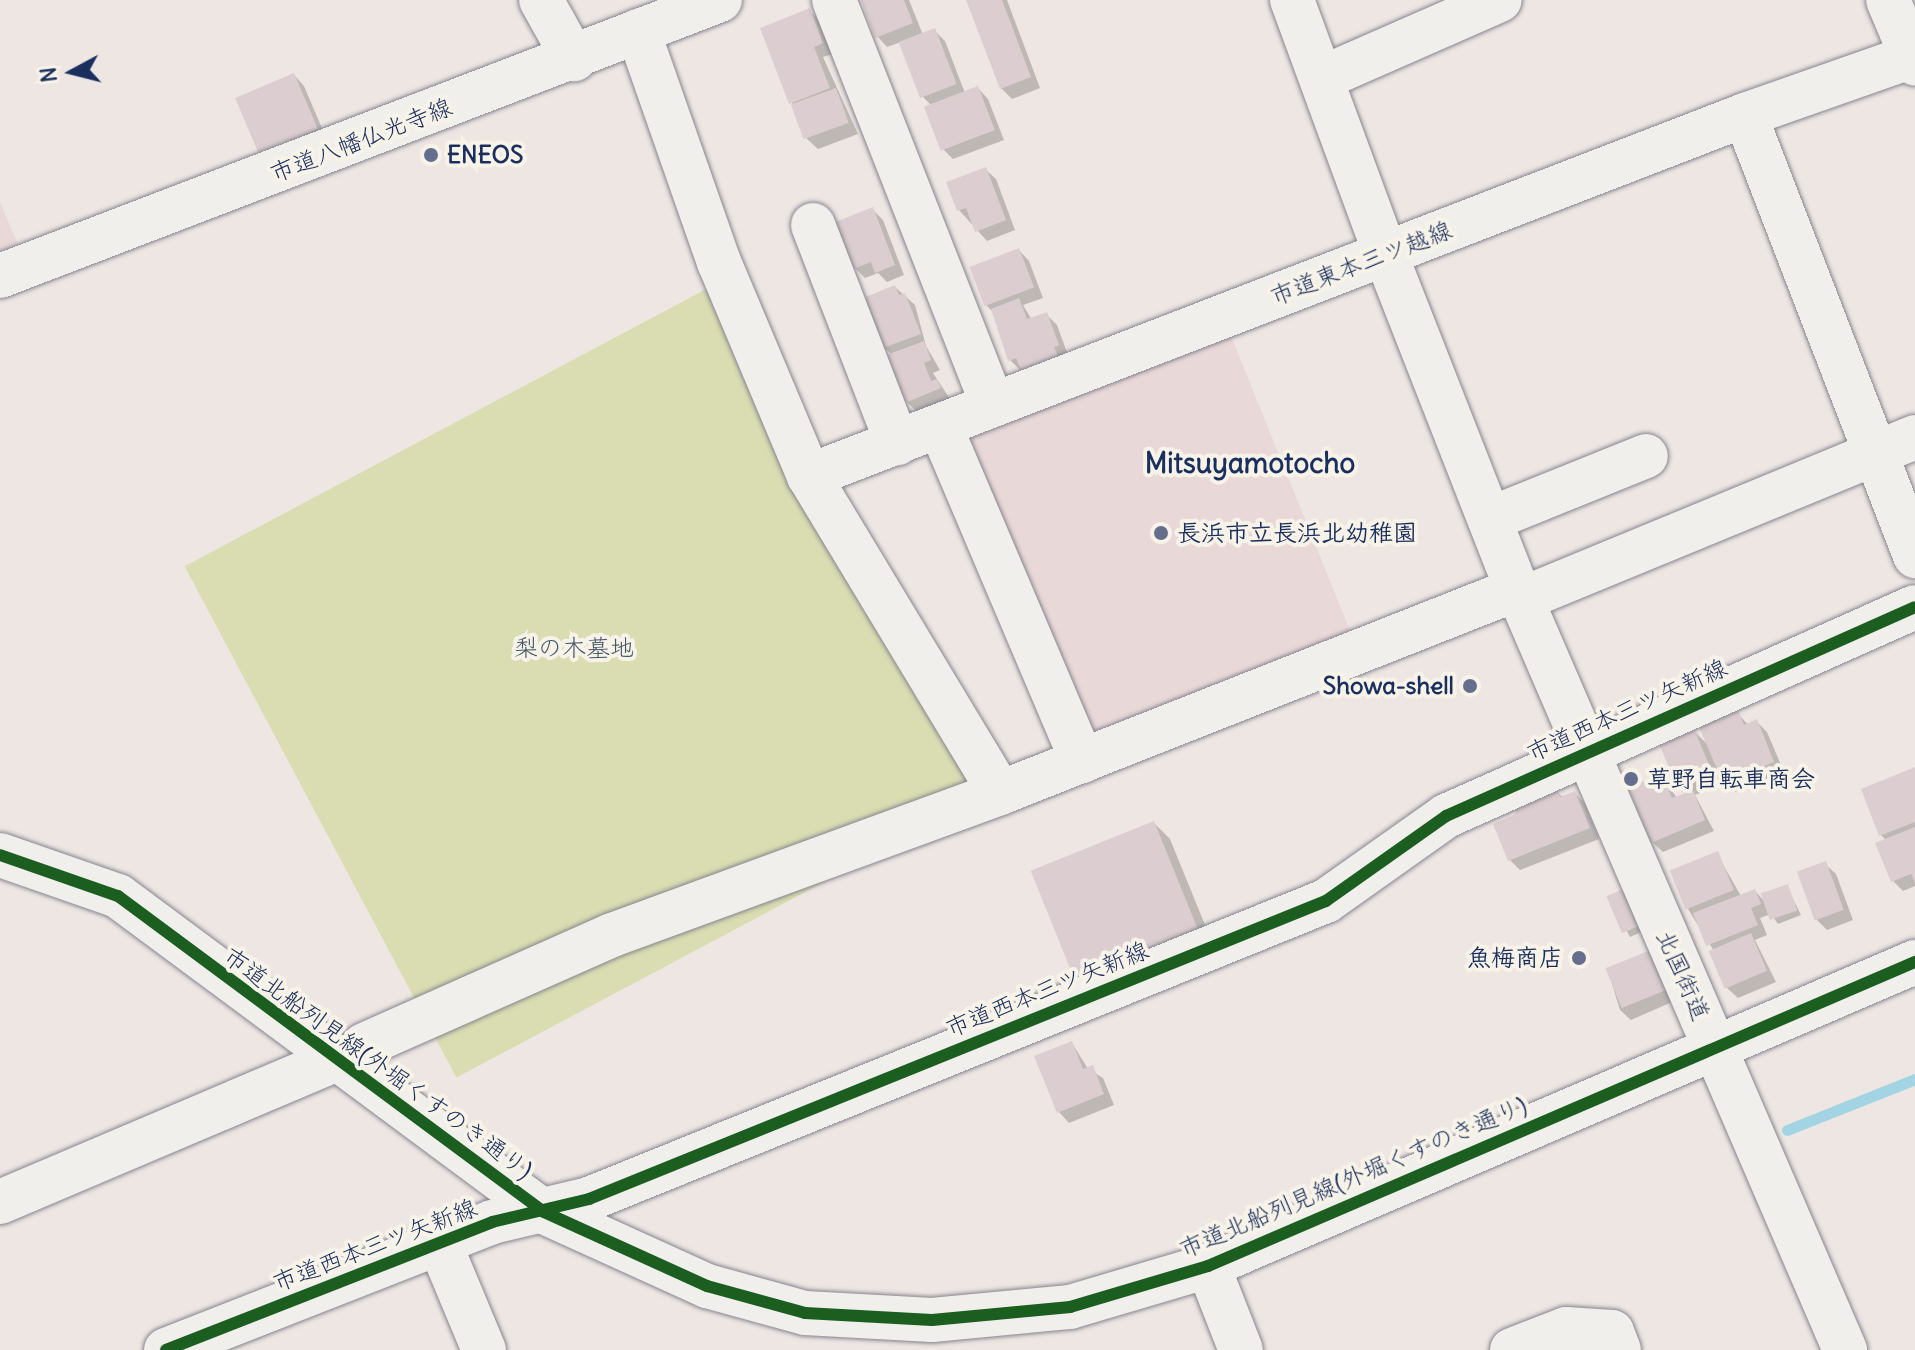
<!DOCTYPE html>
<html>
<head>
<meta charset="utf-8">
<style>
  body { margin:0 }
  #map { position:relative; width:1915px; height:1350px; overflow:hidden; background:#eee6e3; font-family:Delius,"Klee One",sans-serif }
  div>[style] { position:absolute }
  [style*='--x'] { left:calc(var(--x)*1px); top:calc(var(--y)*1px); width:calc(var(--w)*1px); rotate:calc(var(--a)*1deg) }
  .built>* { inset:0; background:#e9d8d8; transform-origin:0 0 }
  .green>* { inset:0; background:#d9ddb1; transform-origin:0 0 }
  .shadow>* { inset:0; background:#0003 }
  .stream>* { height:11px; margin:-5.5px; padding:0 5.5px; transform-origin:5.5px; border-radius:5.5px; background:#a3d4e3 }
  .building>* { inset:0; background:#dcced0; transform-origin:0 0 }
  .roads { filter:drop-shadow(0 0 2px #86868e) drop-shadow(0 0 2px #86868e) }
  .minor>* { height:44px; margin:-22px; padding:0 22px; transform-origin:22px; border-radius:22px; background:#f1efec }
  .cycleway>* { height:12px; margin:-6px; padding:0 6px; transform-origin:6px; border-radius:6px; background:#1b5e20 }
  .dots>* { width:22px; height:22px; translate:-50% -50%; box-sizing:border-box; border:4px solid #f7f3e8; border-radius:50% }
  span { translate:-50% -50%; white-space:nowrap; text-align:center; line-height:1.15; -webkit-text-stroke:8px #f7f3e8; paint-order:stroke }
  .street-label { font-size:24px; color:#1b2f5e }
  .poi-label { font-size:24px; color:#1b2f5e; font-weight:700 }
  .left { translate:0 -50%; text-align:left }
  .right { translate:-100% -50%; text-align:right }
  .park-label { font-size:24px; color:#465868 }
  .quarter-label { font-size:28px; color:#1b2f5e; font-weight:700 }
  .north { position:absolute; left:32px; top:32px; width:80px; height:80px; -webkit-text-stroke:6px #f7f3e8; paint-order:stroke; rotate:263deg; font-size:22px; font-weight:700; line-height:32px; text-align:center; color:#1b2f5e }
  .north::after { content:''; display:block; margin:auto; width:28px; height:36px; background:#1b2f5e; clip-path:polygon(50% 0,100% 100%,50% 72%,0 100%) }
</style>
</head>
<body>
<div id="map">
  <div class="built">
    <i style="clip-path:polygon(0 202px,19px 247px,0 254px)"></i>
    <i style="left:1229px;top:331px;width:331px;height:281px;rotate:68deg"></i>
  </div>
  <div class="green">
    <i style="left:725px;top:279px;width:579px;height:612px;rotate:62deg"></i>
  </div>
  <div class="shadow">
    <i style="clip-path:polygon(868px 0,909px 0,923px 35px,935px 31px,945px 41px,965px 93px,978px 88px,988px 99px,1004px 140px,953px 159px,943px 149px,932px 106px,923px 97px,901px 42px,887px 47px,877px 36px)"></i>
    <i style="clip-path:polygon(968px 0,1007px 0,1040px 88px,1012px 99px,1001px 88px)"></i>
    <i style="clip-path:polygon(810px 11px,820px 21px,833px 54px,823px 57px,858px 134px,818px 149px,807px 139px,762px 29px)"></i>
    <i style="clip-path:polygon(294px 75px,304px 86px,327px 140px,271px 163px)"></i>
    <i style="clip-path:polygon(985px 169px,996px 179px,1015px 230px,987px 241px,959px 210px)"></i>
    <i style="clip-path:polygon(873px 210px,883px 220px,904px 275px,887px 282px,878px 273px,865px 278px,855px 268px)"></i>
    <i style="clip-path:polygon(1019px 250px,1029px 261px,1043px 298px,1023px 305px,1032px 320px,1046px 314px,1057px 325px,1068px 355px,1020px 370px,1010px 360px,995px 314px,986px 305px)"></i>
    <i style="clip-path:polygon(895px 287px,915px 305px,926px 346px,940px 370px,933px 373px,950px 399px,917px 412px,907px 402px,892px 355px,884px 347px)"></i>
    <i style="clip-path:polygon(1737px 712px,1748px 725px,1756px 721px,1767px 732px,1784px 772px,1735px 792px,1719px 776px,1722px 784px,1695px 795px,1714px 831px,1663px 852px,1652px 842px,1661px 776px,1677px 798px,1687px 794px,1679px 787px,1694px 731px,1710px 747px)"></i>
    <i style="clip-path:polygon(1915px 770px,1915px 886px,1903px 891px,1892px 880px,1886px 840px,1881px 835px)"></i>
    <i style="clip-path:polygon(1556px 790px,1563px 798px,1575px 793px,1585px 804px,1599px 839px,1520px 870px,1510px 860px,1519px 816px)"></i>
    <i style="clip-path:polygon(1154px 823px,1170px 839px,1214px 947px,1033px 872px)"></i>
    <i style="clip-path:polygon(1717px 854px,1741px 896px,1755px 891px,1767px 904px,1787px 887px,1801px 915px,1778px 924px,1771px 914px,1760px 918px,1767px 935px,1755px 940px,1776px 982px,1738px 998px,1727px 988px,1714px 951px,1688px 909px)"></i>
    <i style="clip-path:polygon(1825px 864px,1836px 874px,1853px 920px,1827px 930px,1817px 920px)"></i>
    <i style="clip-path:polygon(1610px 898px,1653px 927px,1630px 937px)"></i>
    <i style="clip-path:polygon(1608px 971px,1688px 995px,1631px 1020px,1620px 1010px)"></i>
    <i style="clip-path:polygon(1072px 1043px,1088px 1069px,1103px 1078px,1114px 1105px,1069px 1123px,1059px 1112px)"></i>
  </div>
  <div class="stream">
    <i style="--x:1787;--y:1130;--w:138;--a:-21.7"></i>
  </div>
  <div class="building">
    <i style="clip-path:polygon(861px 0,904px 0,913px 23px,875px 38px)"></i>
    <i style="clip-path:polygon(966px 0,1002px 0,1031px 77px,1000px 89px)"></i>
    <i style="clip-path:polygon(810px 8px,823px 43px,814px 47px,830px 88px,789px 104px,760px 28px)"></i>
    <i style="left:935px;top:28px;width:60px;height:39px;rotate:69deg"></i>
    <i style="left:294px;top:73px;width:61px;height:64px;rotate:67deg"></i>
    <i style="left:978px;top:86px;width:47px;height:58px;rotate:69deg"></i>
    <i style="left:836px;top:88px;width:37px;height:48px;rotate:70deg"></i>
    <i style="clip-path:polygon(986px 167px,1006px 220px,975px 232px,966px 208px,957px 211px,946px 182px)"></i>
    <i style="clip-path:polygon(873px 207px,895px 265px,875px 273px,871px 262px,853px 269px,835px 222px)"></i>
    <i style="left:1019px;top:248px;width:42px;height:53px;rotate:69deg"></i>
    <i style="clip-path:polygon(895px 285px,899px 295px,905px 293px,921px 334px,883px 348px,863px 298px)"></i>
    <i style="clip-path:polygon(1019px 298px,1027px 319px,1047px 312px,1059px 345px,1054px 347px,1058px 356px,1023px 374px,1016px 358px,1008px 361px,991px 309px)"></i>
    <i style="clip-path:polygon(924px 341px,931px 360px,924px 363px,931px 381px,937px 379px,941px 388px,905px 403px,887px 355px)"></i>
    <i style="clip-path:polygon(1738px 710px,1744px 725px,1757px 719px,1774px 762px,1723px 783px,1699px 727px)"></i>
    <i style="left:1694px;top:729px;width:49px;height:38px;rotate:67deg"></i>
    <i style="clip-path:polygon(1915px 767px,1915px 822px,1879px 836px,1861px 789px)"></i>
    <i style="clip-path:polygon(1662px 774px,1672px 798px,1693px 790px,1705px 820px,1651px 843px,1628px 788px)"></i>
    <i style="clip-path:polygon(1556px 788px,1560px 797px,1575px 791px,1590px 828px,1508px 861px,1493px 824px,1516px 814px,1513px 805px)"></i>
    <i style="left:1154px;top:821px;width:119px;height:133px;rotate:68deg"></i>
    <i style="clip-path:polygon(1915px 827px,1915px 883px,1911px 874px,1891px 882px,1875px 843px)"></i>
    <i style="left:1718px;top:851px;width:42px;height:52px;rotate:68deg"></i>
    <i style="left:1826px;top:861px;width:52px;height:31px;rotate:70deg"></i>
    <i style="left:1788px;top:884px;width:28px;height:29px;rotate:71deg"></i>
    <i style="left:1633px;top:885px;width:40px;height:29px;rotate:67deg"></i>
    <i style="clip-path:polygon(1755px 889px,1761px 904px,1751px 908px,1758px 925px,1706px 946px,1693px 913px)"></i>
    <i style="left:1751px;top:933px;width:41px;height:46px;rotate:67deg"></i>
    <i style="left:1663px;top:945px;width:43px;height:62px;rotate:68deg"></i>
    <i style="clip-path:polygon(1072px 1041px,1083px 1069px,1093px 1065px,1104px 1094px,1057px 1113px,1034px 1056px)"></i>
  </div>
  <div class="roads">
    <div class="minor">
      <i style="--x:541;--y:0;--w:68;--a:60.8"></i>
      <i style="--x:834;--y:0;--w:435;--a:68.6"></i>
      <i style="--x:1292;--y:0;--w:270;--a:69.8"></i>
      <i style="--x:1385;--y:253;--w:361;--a:68.6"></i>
      <i style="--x:1517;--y:589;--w:829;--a:66.68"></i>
      <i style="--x:1888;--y:0;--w:69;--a:67.1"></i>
      <i style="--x:638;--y:31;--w:245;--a:70.7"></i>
      <i style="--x:719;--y:262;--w:232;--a:67.2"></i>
      <i style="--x:809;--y:476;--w:370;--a:58.9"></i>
      <i style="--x:1322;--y:78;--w:194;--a:-23.7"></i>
      <i style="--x:1745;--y:115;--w:473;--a:68.9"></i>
      <i style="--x:813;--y:225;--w:234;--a:68.9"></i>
      <i style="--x:0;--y:276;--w:771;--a:-20.97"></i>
      <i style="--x:940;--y:426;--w:364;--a:67"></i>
      <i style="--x:809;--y:476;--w:1003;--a:-21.09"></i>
      <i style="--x:1745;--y:115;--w:180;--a:-19.4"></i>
      <i style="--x:1490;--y:519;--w:168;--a:-22"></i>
      <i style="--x:1522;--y:599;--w:425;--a:-22.4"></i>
      <i style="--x:0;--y:855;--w:125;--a:19.2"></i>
      <i style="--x:118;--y:896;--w:530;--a:36.57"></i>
      <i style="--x:544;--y:1212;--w:179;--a:24.4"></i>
      <i style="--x:707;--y:1286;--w:102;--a:15.4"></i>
      <i style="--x:805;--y:1313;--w:127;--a:3.2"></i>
      <i style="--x:932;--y:1320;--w:139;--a:-5.4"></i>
      <i style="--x:1070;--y:1307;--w:144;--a:-16.5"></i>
      <i style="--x:1208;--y:1266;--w:770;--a:-23.27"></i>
      <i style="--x:364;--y:1045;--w:271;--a:-23.9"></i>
      <i style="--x:612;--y:935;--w:413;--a:-20.1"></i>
      <i style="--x:1000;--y:793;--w:556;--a:-21.53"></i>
      <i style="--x:0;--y:1202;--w:363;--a:-23"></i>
      <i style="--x:439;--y:1242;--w:117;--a:67.4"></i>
      <i style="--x:1208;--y:1266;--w:90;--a:68.6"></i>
      <i style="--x:166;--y:1350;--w:350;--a:-21.4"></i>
      <i style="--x:492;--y:1222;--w:100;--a:-13.3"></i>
      <i style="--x:589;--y:1199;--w:795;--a:-22.02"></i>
      <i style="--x:1326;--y:901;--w:147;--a:-35.3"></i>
      <i style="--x:1446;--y:816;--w:513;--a:-24.02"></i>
      <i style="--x:1512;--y:1350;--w:58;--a:-21.3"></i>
      <i style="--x:1566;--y:1329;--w:46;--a:3.7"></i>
      <i style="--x:1612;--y:1332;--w:19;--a:69"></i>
    </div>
  </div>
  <div class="cycleway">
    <i style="--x:0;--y:855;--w:125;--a:19.2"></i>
    <i style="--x:118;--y:896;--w:530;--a:36.57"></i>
    <i style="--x:544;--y:1212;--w:179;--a:24.4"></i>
    <i style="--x:707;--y:1286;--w:102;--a:15.4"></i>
    <i style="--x:805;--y:1313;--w:127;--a:3.2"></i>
    <i style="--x:932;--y:1320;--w:139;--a:-5.4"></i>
    <i style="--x:1070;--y:1307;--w:144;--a:-16.5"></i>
    <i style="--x:1208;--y:1266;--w:770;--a:-23.27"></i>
    <i style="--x:166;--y:1350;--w:350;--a:-21.4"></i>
    <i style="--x:492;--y:1222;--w:100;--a:-13.3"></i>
    <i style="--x:589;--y:1199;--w:795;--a:-22.02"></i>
    <i style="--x:1326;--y:901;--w:147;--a:-35.3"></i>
    <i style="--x:1446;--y:816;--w:513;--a:-24.02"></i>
  </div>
  <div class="dots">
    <i style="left:431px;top:155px;background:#656f8d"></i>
    <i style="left:1161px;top:533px;background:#656f8d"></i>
    <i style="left:1470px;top:686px;background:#656f8d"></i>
    <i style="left:1631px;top:779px;background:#656f8d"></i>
    <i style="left:1579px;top:958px;background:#656f8d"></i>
  </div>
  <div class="street-label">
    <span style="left:361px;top:140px;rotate:-21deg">市道八幡仏光寺線</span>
    <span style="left:1361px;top:263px;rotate:-21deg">市道東本三ツ越線</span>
    <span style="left:1627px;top:710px;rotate:-24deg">市道西本三ツ矢新線</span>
    <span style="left:1683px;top:975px;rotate:66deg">北国街道</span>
    <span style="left:1047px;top:989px;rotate:-22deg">市道西本三ツ矢新線</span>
    <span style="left:378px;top:1063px;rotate:36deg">市道北船列見線(外堀くすのき通り)</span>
    <span style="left:1353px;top:1177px;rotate:-23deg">市道北船列見線(外堀くすのき通り)</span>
    <span style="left:375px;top:1245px;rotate:-21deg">市道西本三ツ矢新線</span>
  </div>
  <div class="poi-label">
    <span class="left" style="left:447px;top:155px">ENEOS</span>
    <span class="left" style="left:1177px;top:533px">長浜市立長浜北幼稚園</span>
    <span class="right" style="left:1454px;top:686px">Showa-shell</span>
    <span class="left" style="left:1647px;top:779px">草野自転車商会</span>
    <span class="right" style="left:1563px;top:958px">魚梅商店</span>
  </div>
  <div class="park-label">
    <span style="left:574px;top:648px">梨の木墓地</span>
  </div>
  <div class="quarter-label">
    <span style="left:1250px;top:463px">Mitsuyamotocho</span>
  </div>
  <div class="north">N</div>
</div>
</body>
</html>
